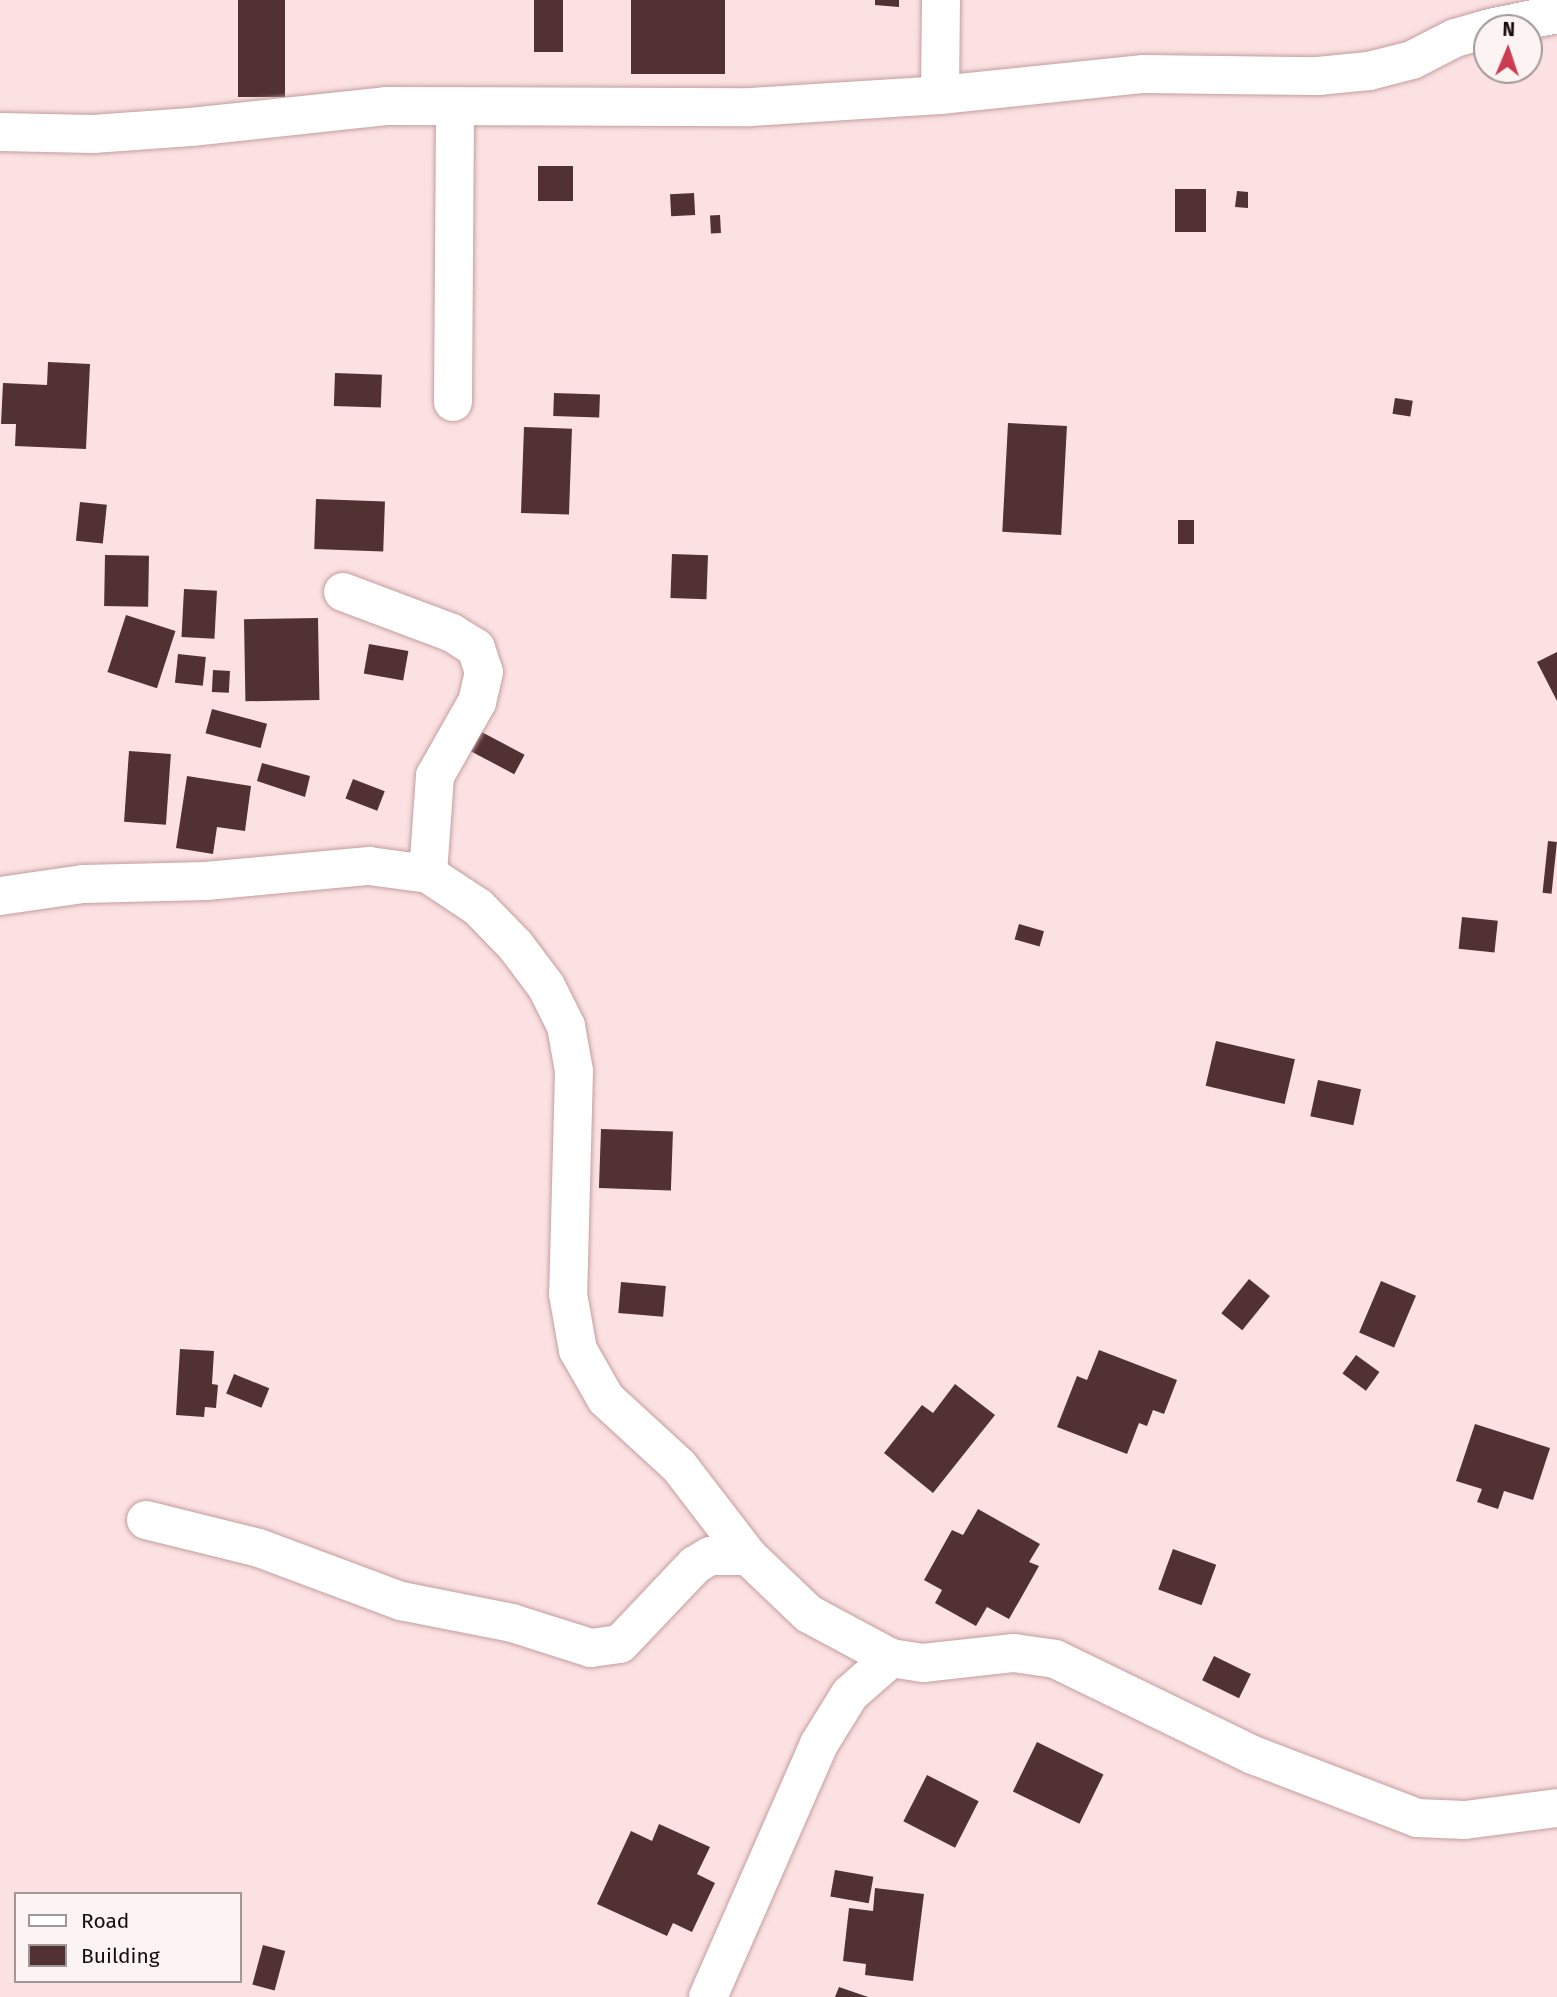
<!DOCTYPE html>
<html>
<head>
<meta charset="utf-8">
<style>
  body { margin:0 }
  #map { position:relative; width:1557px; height:1997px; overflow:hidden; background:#fbe1e2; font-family:"Fira Sans",sans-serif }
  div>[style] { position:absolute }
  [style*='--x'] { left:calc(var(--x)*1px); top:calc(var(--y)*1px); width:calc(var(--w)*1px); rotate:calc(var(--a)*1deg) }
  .building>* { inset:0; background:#523133; transform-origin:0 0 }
  .roads { filter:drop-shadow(0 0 2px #c59d9e) drop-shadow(0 0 2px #c59d9e) }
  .minor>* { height:38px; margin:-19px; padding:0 19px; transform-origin:19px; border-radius:19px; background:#fff }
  span { translate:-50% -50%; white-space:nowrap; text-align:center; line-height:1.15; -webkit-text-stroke:7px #fcf3f3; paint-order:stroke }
  .legend { position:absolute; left:14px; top:1892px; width:228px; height:91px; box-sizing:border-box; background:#fcf3f3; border:2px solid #a19797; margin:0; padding:9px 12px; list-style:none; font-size:21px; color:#190c0d }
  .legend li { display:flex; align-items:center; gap:14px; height:35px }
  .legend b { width:35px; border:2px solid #a19797 }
  .north { position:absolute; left:1473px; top:14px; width:70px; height:70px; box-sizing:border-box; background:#fcf3f3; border:2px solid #a19797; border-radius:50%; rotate:2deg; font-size:19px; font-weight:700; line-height:28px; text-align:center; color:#190c0d }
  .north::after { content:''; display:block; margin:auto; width:24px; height:32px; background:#cb3b52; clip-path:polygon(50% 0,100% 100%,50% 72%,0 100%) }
</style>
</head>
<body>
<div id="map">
  <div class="building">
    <i style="left:238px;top:0;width:47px;height:97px"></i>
    <i style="left:534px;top:0;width:29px;height:52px"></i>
    <i style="left:631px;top:0;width:94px;height:74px"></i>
    <i style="clip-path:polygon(875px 0,899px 0,899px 7px,875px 5px)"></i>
    <i style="left:538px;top:166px;width:35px;height:35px"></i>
    <i style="left:1175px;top:189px;width:31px;height:43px"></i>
    <i style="clip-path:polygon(1237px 191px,1248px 192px,1248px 208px,1235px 207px)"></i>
    <i style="left:694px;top:193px;width:22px;height:24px;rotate:87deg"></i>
    <i style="left:720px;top:215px;width:18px;height:10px;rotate:87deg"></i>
    <i style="clip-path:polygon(48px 362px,90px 364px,86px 449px,15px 446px,16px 424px,1px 424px,3px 383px,47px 385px)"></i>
    <i style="left:335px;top:373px;width:47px;height:33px;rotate:2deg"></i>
    <i style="left:554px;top:393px;width:46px;height:23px;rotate:2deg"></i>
    <i style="left:1395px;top:398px;width:18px;height:16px;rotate:9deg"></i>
    <i style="left:1008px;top:423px;width:59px;height:109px;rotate:3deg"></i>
    <i style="left:524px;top:427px;width:48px;height:86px;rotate:2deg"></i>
    <i style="left:316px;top:499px;width:69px;height:50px;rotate:2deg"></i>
    <i style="left:80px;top:502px;width:27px;height:39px;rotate:6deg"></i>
    <i style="left:1178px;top:520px;width:16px;height:24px"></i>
    <i style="left:672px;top:554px;width:36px;height:44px;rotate:2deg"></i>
    <i style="left:105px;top:555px;width:44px;height:51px;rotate:1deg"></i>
    <i style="left:184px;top:589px;width:33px;height:48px;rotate:3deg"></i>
    <i style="left:126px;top:615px;width:52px;height:60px;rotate:18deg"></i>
    <i style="left:318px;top:618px;width:82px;height:74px;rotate:89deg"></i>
    <i style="left:369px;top:644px;width:40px;height:30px;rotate:10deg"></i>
    <i style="clip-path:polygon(1557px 652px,1557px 701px,1537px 662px)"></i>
    <i style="left:178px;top:654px;width:28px;height:29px;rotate:6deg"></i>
    <i style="left:213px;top:670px;width:17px;height:22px;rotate:3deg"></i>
    <i style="left:212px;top:709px;width:57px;height:25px;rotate:15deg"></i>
    <i style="left:476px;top:729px;width:55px;height:22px;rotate:28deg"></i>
    <i style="left:129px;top:751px;width:42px;height:71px;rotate:4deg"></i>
    <i style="clip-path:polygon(262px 763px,310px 776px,305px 797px,257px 781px)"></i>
    <i style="clip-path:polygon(187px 776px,251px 786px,245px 831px,217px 827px,213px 854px,176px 848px)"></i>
    <i style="left:353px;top:779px;width:34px;height:21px;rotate:21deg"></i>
    <i style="left:1548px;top:841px;width:9px;height:52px;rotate:6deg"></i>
    <i style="left:1462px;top:917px;width:36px;height:32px;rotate:6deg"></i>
    <i style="left:1019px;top:924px;width:26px;height:16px;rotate:16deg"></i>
    <i style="left:1216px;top:1041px;width:81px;height:46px;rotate:13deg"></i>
    <i style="left:1318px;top:1080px;width:44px;height:37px;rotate:12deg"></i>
    <i style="left:601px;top:1129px;width:72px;height:59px;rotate:2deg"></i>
    <i style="left:1249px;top:1279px;width:27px;height:44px;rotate:39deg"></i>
    <i style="left:1381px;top:1281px;width:38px;height:56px;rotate:23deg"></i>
    <i style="left:621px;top:1282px;width:45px;height:31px;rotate:5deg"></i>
    <i style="clip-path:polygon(180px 1349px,214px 1351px,212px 1384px,218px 1385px,216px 1408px,205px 1407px,204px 1417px,176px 1415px)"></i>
    <i style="clip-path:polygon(1099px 1350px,1177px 1380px,1164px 1414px,1153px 1410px,1147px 1426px,1139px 1423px,1127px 1454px,1057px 1427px,1077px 1376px,1087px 1380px)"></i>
    <i style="left:1356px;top:1355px;width:29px;height:23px;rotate:36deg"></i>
    <i style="left:234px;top:1374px;width:38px;height:21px;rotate:22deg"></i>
    <i style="clip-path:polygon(955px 1384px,995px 1415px,933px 1493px,884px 1453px,922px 1405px,933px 1413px)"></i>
    <i style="clip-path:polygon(1475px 1424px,1550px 1448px,1533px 1500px,1504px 1491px,1498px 1509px,1477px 1502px,1482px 1489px,1456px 1481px)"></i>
    <i style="clip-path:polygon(978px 1509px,1040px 1544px,1029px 1562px,1039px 1566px,1009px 1619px,987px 1607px,976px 1626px,935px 1603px,942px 1590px,924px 1580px,952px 1530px,963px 1535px)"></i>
    <i style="left:1173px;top:1549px;width:46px;height:43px;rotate:20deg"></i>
    <i style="left:1214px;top:1656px;width:41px;height:27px;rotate:26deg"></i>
    <i style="left:1037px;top:1742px;width:74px;height:55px;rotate:26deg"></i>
    <i style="left:927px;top:1775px;width:58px;height:52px;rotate:27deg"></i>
    <i style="clip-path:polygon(659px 1824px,710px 1847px,697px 1874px,715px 1883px,692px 1932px,673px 1923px,667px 1936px,597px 1904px,631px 1831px,652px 1841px)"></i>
    <i style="left:835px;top:1870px;width:39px;height:27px;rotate:10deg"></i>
    <i style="clip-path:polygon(875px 1888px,924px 1894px,913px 1981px,865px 1975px,866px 1964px,843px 1961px,849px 1908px,873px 1911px)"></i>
    <i style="left:263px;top:1945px;width:23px;height:41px;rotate:15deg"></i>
    <i style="clip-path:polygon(839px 1987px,868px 1997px,835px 1997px)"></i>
  </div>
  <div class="roads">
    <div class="minor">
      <i style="--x:1490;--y:28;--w:68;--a:-11.8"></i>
      <i style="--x:940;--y:95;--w:95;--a:-89.4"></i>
      <i style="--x:0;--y:132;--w:93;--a:1.2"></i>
      <i style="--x:93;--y:134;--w:98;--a:-4.1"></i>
      <i style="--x:191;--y:127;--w:196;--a:-6.1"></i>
      <i style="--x:386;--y:106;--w:365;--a:0.2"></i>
      <i style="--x:751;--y:107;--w:189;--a:-3.6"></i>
      <i style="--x:940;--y:95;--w:205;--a:-5.9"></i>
      <i style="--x:1144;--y:74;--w:174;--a:0.7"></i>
      <i style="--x:1318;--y:76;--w:51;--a:-5.6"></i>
      <i style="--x:1369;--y:71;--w:44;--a:-14.3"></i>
      <i style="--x:1412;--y:60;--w:48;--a:-27.1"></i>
      <i style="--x:1455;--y:38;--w:33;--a:-16"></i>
      <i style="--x:453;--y:402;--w:295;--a:-89.6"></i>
      <i style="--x:343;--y:592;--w:116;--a:20.6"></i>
      <i style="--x:452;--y:633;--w:28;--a:32"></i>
      <i style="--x:476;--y:648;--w:25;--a:72"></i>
      <i style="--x:484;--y:672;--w:31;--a:103"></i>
      <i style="--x:477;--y:702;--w:85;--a:119.6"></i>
      <i style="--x:435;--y:776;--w:98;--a:94.1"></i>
      <i style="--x:0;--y:896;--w:84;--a:-8.2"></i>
      <i style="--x:83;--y:884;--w:123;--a:-1.4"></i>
      <i style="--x:206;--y:881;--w:164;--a:-5.3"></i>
      <i style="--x:369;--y:866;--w:60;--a:7.7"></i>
      <i style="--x:428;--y:874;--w:60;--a:33.4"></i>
      <i style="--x:478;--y:907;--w:53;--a:45.8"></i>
      <i style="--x:515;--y:945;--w:51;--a:52.9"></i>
      <i style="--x:546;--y:986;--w:45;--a:63.4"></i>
      <i style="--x:566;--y:1026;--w:46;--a:79.9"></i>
      <i style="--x:574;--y:1071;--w:223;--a:91.5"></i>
      <i style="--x:568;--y:1294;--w:57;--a:79.9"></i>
      <i style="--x:578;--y:1350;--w:56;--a:60.3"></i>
      <i style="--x:606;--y:1399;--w:99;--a:42.5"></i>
      <i style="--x:679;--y:1466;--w:113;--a:52.5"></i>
      <i style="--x:748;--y:1556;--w:84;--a:43.6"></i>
      <i style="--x:809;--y:1614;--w:93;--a:28.2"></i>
      <i style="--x:891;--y:1658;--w:32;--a:9"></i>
      <i style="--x:923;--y:1663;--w:92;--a:-6.3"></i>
      <i style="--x:1014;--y:1653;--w:41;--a:8.3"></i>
      <i style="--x:1055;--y:1659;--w:220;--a:25.9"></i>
      <i style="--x:1253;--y:1755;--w:176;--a:21"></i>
      <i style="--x:1417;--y:1818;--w:48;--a:2.4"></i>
      <i style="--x:1465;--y:1820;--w:93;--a:-7.4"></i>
      <i style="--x:146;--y:1520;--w:116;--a:13.9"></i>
      <i style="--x:259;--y:1548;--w:152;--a:20.5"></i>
      <i style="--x:401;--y:1601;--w:113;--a:11.2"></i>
      <i style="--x:512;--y:1623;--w:83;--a:17.6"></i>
      <i style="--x:591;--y:1648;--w:29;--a:-8"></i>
      <i style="--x:620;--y:1644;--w:109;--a:-46.5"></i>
      <i style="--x:695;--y:1565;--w:17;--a:-31"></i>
      <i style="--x:710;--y:1556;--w:38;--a:0"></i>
      <i style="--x:708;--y:1997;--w:276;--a:-66.3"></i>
      <i style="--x:819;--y:1744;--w:59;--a:-58.2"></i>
      <i style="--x:850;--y:1694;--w:55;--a:-41.3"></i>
    </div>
  </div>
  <ul class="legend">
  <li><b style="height:9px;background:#fff"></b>Road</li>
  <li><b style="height:19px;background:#523133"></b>Building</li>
  </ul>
  <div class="north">N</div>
</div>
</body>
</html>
